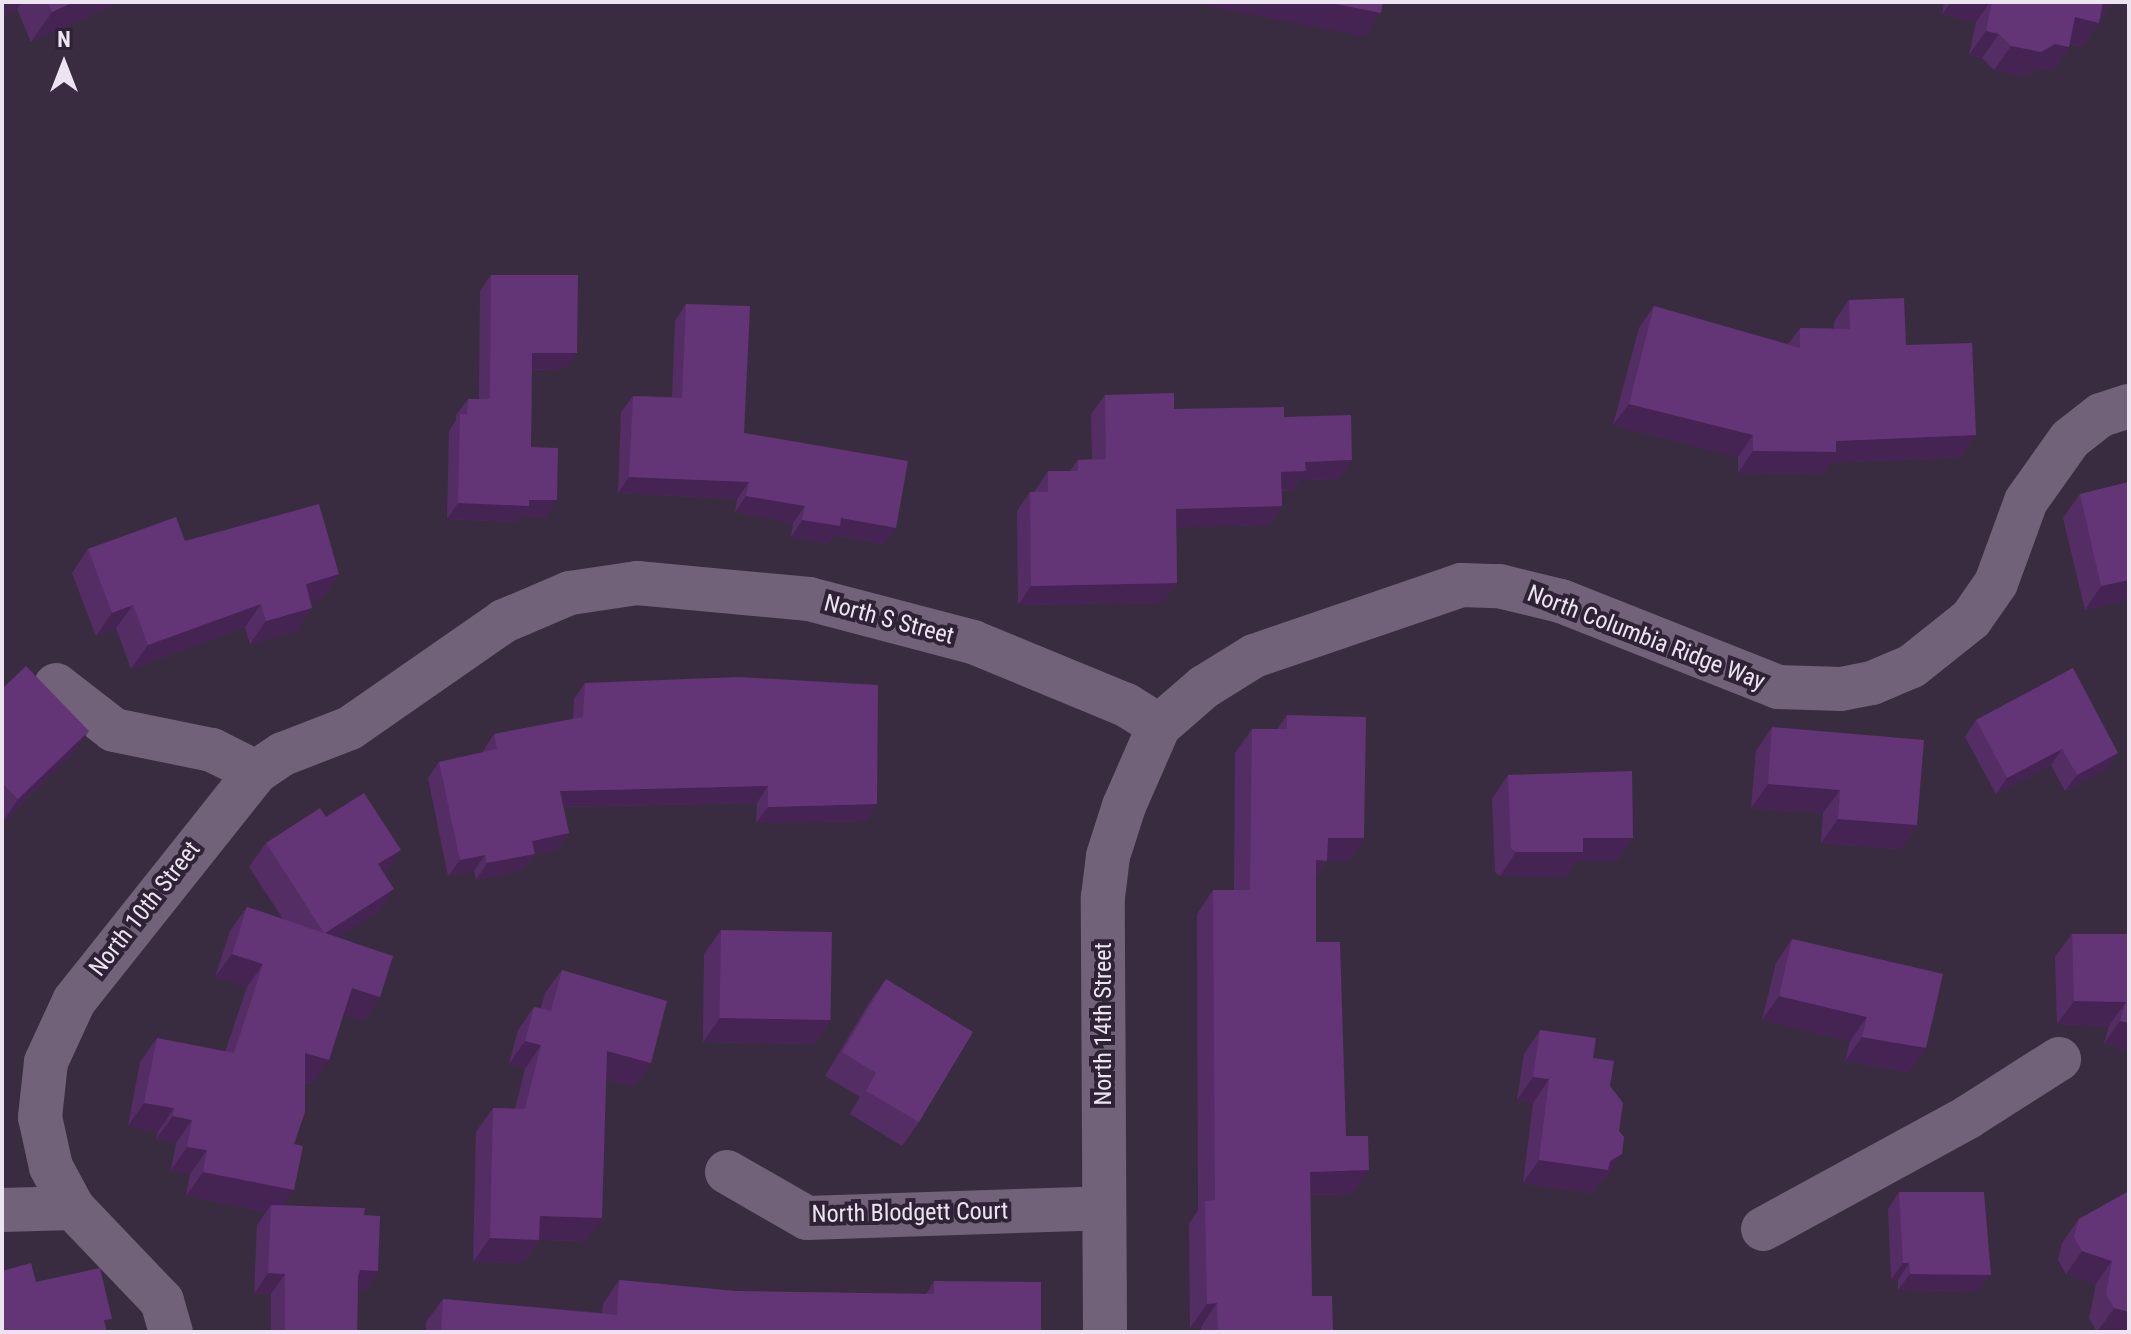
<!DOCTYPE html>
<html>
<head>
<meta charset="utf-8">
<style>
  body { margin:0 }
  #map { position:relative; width:2131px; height:1334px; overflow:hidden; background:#3a2c40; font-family:"Roboto Condensed",sans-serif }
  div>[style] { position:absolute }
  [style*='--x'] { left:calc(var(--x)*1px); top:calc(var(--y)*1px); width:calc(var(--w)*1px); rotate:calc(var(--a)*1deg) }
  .minor>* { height:44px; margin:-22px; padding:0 22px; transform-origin:22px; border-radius:22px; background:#726279 }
  .wall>* { inset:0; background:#552d65 }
  .shaded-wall>* { inset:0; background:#452453 }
  .building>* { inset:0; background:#633476; transform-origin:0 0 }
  span { translate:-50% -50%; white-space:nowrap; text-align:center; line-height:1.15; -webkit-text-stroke:8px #302236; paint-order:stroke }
  .street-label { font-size:24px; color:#ede4f2 }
  .frame { position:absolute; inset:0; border:4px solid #ede4f2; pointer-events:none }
  .north { position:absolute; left:24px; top:24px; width:80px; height:80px; -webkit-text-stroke:6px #302236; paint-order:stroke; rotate:0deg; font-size:22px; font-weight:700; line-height:32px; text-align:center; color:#ede4f2 }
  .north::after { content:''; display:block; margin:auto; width:28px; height:36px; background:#ede4f2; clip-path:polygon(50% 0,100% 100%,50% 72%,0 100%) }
</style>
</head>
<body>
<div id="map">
  <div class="minor">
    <i style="--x:56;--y:685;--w:73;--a:37.8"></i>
    <i style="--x:114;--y:730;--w:100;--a:11.5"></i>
    <i style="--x:212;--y:750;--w:49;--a:26.6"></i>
    <i style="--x:727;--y:1172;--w:92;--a:29.9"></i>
    <i style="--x:807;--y:1218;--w:297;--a:-1.9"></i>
    <i style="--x:73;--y:1208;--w:47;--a:-118.2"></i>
    <i style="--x:51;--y:1167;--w:51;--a:-102.4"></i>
    <i style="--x:40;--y:1117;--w:55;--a:-83.8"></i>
    <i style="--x:46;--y:1062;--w:67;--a:-65.3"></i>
    <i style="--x:74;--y:1001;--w:293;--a:-51.5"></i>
    <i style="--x:256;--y:772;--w:32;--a:-34"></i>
    <i style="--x:283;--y:754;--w:72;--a:-21.2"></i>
    <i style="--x:350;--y:728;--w:188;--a:-34.8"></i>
    <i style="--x:504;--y:621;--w:72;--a:-23"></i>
    <i style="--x:570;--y:593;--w:68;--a:-8.5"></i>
    <i style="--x:637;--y:583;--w:173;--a:5.3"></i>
    <i style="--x:809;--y:599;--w:170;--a:14.7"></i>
    <i style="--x:973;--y:642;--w:165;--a:22.4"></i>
    <i style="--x:1126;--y:705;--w:39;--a:32"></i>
    <i style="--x:2;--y:1210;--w:71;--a:-1.6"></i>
    <i style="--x:73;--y:1208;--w:129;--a:46.3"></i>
    <i style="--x:162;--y:1301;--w:32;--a:74"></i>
    <i style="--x:1763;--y:1229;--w:234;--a:-28.6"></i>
    <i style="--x:1968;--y:1117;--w:108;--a:-32.5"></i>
    <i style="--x:1105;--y:1332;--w:435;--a:-90.3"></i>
    <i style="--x:1103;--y:897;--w:41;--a:-83"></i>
    <i style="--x:1108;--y:856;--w:52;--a:-72.3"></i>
    <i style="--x:1124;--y:806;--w:87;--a:-66.4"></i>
    <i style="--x:1159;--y:726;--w:60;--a:-40.9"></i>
    <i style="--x:1204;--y:687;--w:59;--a:-31.8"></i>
    <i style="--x:1254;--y:656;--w:219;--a:-18.9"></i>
    <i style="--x:1461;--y:585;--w:38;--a:2"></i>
    <i style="--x:1499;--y:586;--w:64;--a:13.6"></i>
    <i style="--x:1561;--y:601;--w:233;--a:21.6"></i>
    <i style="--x:1778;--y:687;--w:63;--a:1.8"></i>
    <i style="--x:1841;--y:689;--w:32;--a:-11"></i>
    <i style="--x:1872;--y:683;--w:43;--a:-23"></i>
    <i style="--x:1912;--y:666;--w:75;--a:-38.5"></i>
    <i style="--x:1971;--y:619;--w:44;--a:-55.2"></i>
    <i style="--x:1996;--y:583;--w:87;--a:-69.9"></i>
    <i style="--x:2026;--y:501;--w:76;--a:-54.6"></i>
    <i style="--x:2070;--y:439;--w:39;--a:-38"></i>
    <i style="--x:2101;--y:415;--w:29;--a:-18"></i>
  </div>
  <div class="wall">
    <i style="clip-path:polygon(2px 2px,120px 2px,31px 42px,17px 9px,2px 18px)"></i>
    <i style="clip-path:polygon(1944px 2px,2112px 2px,2083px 46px,2070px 44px,2069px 47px,2053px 71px,2039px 68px,2025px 76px,1994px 70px,1982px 58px,1969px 55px,1976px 22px,1942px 15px)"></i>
    <i style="clip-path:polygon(491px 275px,565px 369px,532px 370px,531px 447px,546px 517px,521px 516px,517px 522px,447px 519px,449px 431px,456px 420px,456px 415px,468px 399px,479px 399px,480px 291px)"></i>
    <i style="clip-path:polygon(1849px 300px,1906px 345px,1976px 435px,1960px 457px,1829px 463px,1821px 474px,1738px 473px,1738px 457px,1613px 425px,1639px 328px,1654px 306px,1788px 344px,1800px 328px,1834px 329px,1834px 322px)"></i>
    <i style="clip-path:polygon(686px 304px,744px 433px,884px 544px,834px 535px,828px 543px,791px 537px,793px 523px,735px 512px,737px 499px,618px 493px,621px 412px,633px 396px,672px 397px,675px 321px)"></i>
    <i style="clip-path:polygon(1105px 395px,1174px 409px,1284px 417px,1339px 479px,1299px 480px,1292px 490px,1282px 491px,1282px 506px,1269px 525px,1176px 527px,1177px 583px,1164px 602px,1018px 605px,1017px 511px,1030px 492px,1034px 492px,1048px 471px,1070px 471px,1078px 460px,1092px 459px,1091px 414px)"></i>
    <i style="clip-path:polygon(2129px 482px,2129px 599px,2085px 610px,2063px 518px,2080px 494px)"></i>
    <i style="clip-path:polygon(185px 541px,339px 574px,323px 598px,311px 601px,296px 631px,250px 644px,245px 627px,131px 669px,116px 628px,96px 636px,72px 573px,88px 549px)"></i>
    <i style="clip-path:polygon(2073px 668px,2107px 769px,2065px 791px,2051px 765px,1996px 794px,1965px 737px,1976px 720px)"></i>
    <i style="clip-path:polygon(585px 683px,877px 804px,866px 821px,756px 823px,757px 803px,563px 807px,569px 833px,557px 850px,534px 855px,523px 870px,476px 880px,474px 871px,448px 876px,428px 778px,439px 762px,483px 752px,483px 751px,494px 734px,573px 719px,574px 699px)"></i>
    <i style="clip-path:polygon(2px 689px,72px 754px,2px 823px)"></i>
    <i style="clip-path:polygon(1287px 715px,1364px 838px,1348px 861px,1326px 861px,1316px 876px,1316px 942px,1346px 1136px,1352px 1194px,1310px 1195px,1312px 1296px,1333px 1332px,1201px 1332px,1201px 1327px,1190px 1328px,1189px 1224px,1198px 1210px,1197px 914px,1213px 890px,1234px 890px,1235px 753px,1252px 729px,1277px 729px)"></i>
    <i style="clip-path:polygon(1772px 727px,1917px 825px,1900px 849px,1821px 843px,1823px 813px,1751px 808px,1756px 751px)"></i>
    <i style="clip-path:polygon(1508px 775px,1633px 838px,1616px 861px,1577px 861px,1566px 876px,1500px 876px,1495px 872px,1492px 799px)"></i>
    <i style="clip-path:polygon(326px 817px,384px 873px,378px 912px,338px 937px,380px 997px,363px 1021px,343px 1014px,312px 1084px,305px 1082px,283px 1205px,364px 1215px,378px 1271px,364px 1291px,358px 1291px,357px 1332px,271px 1332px,271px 1294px,254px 1294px,257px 1225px,266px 1212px,186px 1196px,190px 1174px,171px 1170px,176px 1143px,156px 1139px,158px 1132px,128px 1126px,140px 1062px,157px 1038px,225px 1052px,247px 987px,215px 977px,230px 931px,247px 907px,283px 919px,249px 867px,266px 843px)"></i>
    <i style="clip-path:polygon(721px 930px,831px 1020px,814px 1044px,703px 1042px,704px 954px)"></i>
    <i style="clip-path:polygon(2072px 934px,2129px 934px,2129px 1051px,2104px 1044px,2109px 1026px,2057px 1024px,2055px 957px)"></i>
    <i style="clip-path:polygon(1792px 939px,1943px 974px,1909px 1072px,1845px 1061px,1850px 1041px,1762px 1020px,1776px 963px)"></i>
    <i style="clip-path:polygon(562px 970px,651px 1063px,634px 1086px,606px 1079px,586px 1241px,539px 1240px,523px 1263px,473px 1262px,476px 1132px,493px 1108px,515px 1109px,525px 1069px,509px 1064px,518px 1030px,534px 1007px,541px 1008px,545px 993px)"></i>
    <i style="clip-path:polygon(886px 979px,919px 1122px,902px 1146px,850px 1114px,860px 1097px,825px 1076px,869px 1003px)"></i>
    <i style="clip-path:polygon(1540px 1030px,1593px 1058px,1610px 1086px,1619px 1131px,1606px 1178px,1601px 1180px,1592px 1193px,1523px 1183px,1533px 1103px,1517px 1100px,1524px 1054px)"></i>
    <i style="clip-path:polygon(2129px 1191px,2129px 1332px,2097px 1332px,2089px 1318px,2096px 1284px,2066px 1274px,2058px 1260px,2062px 1243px,2079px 1219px)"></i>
    <i style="clip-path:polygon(1899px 1192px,1979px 1291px,1898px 1290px,1898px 1280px,1891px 1280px,1888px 1209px)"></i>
    <i style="clip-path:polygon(619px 1280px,735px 1291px,926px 1294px,934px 1281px,1041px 1332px,426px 1332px,426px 1322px,443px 1299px,602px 1313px,603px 1304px)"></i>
  </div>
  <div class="shaded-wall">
    <i style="clip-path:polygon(2px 2px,22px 2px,17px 9px,2px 18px)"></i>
    <i style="clip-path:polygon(74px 2px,120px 2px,31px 42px,52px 12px)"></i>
    <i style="clip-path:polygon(1204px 2px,1325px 2px,1381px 13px,1364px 37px,1202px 5px)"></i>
    <i style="clip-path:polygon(1951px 2px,1990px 2px,1976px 22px,1942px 15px)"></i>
    <i style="clip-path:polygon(2101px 2px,2112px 2px,2083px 46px,2058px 41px,2075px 17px)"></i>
    <i style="clip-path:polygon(1986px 31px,1999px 34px,1982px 58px,1969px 55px)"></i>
    <i style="clip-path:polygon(2055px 44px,2069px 47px,2053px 71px,2039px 68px,2025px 76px,1994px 70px,2011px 46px)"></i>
    <i style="clip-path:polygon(532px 353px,577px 353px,565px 369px,521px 370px)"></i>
    <i style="clip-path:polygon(1629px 404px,1753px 435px,1738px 457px,1613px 425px)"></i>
    <i style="clip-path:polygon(1976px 435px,1960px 457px,1829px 463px,1821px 474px,1738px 473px,1753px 451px,1836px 441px)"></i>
    <i style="clip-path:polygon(1352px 460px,1339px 479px,1299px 480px,1292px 490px,1268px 491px,1281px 472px,1305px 462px)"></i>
    <i style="clip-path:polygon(629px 477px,749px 482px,737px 499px,618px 493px)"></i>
    <i style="clip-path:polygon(746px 496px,805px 506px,793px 523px,735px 512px)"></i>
    <i style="clip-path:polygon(529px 500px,557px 500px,546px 517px,521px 516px,517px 522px,447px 519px,458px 503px)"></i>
    <i style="clip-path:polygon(1282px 506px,1269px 525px,1163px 528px,1176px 509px)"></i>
    <i style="clip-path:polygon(841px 518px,896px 528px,884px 544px,834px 535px,828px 543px,791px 537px,802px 520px)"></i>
    <i style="clip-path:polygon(339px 574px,323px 598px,289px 608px,306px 584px)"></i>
    <i style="clip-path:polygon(2129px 580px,2129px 599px,2085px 610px,2101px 586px)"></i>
    <i style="clip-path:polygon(1177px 583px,1164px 602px,1018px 605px,1031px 586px)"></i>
    <i style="clip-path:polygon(261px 604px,245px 627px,131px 669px,148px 645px)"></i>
    <i style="clip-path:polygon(133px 605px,116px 628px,96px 636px,112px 613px)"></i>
    <i style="clip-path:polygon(312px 608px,296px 631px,250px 644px,266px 621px)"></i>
    <i style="clip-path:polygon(89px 731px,72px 754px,2px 823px,18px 799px)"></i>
    <i style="clip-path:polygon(2062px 749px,2051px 765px,1996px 794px,2007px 778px)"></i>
    <i style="clip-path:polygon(2118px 753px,2107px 769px,2065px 791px,2077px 775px)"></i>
    <i style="clip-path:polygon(1768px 784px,1840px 790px,1823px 813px,1751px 808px)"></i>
    <i style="clip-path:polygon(768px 786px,757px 803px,549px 807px,560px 791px)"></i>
    <i style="clip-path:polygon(877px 804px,866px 821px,756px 823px,768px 807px)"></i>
    <i style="clip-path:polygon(1838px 819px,1917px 825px,1900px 849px,1821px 843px)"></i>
    <i style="clip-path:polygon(569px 833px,557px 850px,534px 855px,523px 870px,476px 880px,487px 863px,532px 841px)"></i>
    <i style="clip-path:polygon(1328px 838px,1364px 838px,1348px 861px,1326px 861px,1310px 884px,1300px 884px)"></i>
    <i style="clip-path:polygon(1583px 838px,1633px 838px,1616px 861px,1577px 861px,1566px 876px,1500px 876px,1516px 852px)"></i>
    <i style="clip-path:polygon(401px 850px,384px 874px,378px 864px)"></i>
    <i style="clip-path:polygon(485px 855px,474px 871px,448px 876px,460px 860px)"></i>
    <i style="clip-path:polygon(394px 889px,378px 912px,308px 957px,325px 933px)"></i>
    <i style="clip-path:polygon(232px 954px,263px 964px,247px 987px,215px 977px)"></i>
    <i style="clip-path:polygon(352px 988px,380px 997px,363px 1021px,335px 1012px)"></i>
    <i style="clip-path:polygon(1779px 996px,1867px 1017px,1850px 1041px,1762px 1020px)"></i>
    <i style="clip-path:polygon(2074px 1001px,2126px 1002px,2109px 1026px,2057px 1024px)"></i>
    <i style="clip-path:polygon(720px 1018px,831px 1020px,814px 1044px,703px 1042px)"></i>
    <i style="clip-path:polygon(2120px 1021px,2129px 1023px,2129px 1051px,2104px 1044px)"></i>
    <i style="clip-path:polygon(1862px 1037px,1926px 1048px,1909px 1072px,1845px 1061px)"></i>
    <i style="clip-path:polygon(525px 1041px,541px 1045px,525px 1069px,509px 1064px)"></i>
    <i style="clip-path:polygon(607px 1051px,651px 1063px,634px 1086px,590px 1075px)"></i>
    <i style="clip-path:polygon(305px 1053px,329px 1060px,312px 1084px,289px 1076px)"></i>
    <i style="clip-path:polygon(1533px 1077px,1549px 1079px,1533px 1103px,1517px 1100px)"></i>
    <i style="clip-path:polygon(144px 1103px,174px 1108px,158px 1132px,128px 1126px)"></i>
    <i style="clip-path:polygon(173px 1116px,192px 1120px,176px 1143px,156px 1139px)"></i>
    <i style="clip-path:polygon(187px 1147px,207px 1150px,190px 1174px,171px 1170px)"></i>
    <i style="clip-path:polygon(1622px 1154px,1606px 1178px,1601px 1180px,1592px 1193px,1523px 1183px,1539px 1160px,1610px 1161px)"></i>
    <i style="clip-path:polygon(1369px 1170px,1352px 1194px,1293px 1195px,1310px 1172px)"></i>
    <i style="clip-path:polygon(203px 1172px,294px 1190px,277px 1214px,271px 1205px,266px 1212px,186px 1196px)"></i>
    <i style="clip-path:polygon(540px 1216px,602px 1218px,586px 1241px,539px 1240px,523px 1263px,473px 1262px,490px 1238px)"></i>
    <i style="clip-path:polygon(2082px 1251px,2112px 1261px,2096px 1284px,2066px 1274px)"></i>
    <i style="clip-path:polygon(1903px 1263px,1909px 1263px,1898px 1280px,1891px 1280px)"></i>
    <i style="clip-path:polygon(360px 1270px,378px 1271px,364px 1291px,346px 1291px)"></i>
    <i style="clip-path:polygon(268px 1273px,285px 1274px,271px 1294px,254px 1294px)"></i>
    <i style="clip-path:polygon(1910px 1274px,1991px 1275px,1979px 1291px,1898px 1290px)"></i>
    <i style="clip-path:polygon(1217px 1303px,1201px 1327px,1190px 1328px,1207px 1304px)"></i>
    <i style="clip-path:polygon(2114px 1308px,2129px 1312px,2129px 1332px,2097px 1332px)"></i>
  </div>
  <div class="building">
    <i style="clip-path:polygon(48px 2px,74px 2px,52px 12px)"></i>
    <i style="clip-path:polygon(1325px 2px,1383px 2px,1381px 13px)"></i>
    <i style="clip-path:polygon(1992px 2px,2103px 2px,2099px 23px,2075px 17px,2069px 47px,2055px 44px,2041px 52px,2011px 46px,1999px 34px,1986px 31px)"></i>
    <i style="clip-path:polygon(491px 275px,578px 275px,577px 353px,532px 353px,531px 447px,558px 448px,557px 500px,529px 500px,529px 506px,458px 503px,460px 414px,467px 414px,468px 399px,490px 399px)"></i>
    <i style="clip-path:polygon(1904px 298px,1906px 345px,1972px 343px,1976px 435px,1836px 441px,1836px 452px,1753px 451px,1753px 435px,1629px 404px,1654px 306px,1800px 348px,1800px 328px,1850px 329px,1849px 300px)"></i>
    <i style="clip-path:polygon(686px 304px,750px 306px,744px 433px,908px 461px,896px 528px,841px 518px,840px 526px,802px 520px,805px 506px,746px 496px,749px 482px,629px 477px,633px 396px,682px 398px)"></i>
    <i style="clip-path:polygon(1174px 393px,1174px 409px,1284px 407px,1284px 417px,1351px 415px,1352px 460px,1305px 462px,1306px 471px,1281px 472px,1282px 506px,1176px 509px,1177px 583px,1031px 586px,1030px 492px,1048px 492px,1048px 471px,1078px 471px,1078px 460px,1106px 459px,1105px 395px)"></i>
    <i style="clip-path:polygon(2129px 482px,2129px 580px,2101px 586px,2080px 494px)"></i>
    <i style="clip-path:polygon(319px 504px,339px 574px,306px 584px,312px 608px,266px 621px,261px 604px,148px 645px,133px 605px,112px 613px,88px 549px,176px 517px,185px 541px)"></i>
    <i style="clip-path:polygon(26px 666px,89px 731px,18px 799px,2px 783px,2px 689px)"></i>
    <i style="clip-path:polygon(2073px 668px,2118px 753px,2077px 775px,2062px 749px,2007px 778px,1976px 720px)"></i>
    <i style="clip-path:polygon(739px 677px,878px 685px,877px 804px,768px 807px,768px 786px,560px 791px,569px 833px,532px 841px,535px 854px,487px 863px,485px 855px,460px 860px,439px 762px,497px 749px,494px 734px,583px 717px,585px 683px)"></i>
    <i style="clip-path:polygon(1287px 715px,1366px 717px,1364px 838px,1328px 838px,1327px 861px,1316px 860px,1316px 942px,1340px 942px,1346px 1136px,1368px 1136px,1369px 1170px,1310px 1172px,1312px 1296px,1332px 1296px,1333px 1332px,1218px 1332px,1217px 1303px,1207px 1304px,1205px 1201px,1215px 1200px,1213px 890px,1250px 890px,1252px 729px,1287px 729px)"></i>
    <i style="clip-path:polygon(1772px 727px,1924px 740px,1917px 825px,1838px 819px,1840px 790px,1768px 784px)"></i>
    <i style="clip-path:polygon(1632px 771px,1633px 838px,1583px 838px,1583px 852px,1516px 852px,1511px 848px,1508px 775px)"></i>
    <i style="clip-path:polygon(364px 793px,401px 850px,378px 864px,394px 889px,325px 933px,393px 956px,380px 997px,352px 988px,329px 1060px,305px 1053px,305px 1112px,294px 1144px,303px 1146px,294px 1190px,203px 1172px,207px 1150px,187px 1147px,192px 1120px,173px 1116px,174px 1108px,144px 1103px,157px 1038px,234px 1053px,263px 964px,232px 954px,247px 907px,324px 933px,266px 843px,320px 808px,326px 817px)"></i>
    <i style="left:721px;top:930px;width:111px;height:88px;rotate:1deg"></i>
    <i style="clip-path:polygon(2072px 934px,2129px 934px,2129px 1023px,2120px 1021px,2126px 1002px,2074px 1001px)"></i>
    <i style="clip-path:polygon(1792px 939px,1943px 974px,1926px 1048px,1862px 1037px,1867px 1017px,1779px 996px)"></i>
    <i style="clip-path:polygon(562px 970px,667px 1001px,651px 1063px,607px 1051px,602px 1218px,540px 1216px,539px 1240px,490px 1238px,493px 1108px,525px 1109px,541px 1045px,525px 1041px,534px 1007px,551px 1011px)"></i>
    <i style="clip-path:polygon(886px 979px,973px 1032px,919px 1122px,866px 1091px,876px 1073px,842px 1052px)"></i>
    <i style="clip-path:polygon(1540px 1030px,1596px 1038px,1593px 1058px,1614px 1061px,1610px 1086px,1623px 1103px,1619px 1131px,1624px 1137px,1622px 1154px,1610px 1161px,1608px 1170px,1539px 1160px,1549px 1079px,1533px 1077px)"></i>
    <i style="clip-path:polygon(2129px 1191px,2129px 1312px,2114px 1308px,2106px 1294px,2112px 1261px,2082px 1251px,2074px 1237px,2079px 1219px)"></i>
    <i style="clip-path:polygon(1899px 1192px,1984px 1192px,1991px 1275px,1910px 1274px,1909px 1263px,1903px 1263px)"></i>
    <i style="clip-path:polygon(271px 1205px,365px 1208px,364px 1215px,380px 1216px,378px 1271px,360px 1270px,358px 1276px,357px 1332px,285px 1332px,285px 1274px,268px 1273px)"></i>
    <i style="clip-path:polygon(31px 1263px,36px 1282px,100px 1268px,112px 1319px,104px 1320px,107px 1332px,2px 1332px,2px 1271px)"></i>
    <i style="clip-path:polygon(619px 1280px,735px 1291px,934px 1294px,934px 1281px,1041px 1282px,1041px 1332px,441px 1332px,443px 1299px,617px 1315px)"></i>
  </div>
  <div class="street-label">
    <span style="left:889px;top:620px;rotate:15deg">North S Street</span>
    <span style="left:1646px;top:638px;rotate:21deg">North Columbia Ridge Way</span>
    <span style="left:145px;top:909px;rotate:-52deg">North 10th Street</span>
    <span style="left:1104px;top:1024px;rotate:-90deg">North 14th Street</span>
    <span style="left:910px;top:1213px;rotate:-1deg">North Blodgett Court</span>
  </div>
  <div class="frame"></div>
  <div class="north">N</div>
</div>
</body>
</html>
